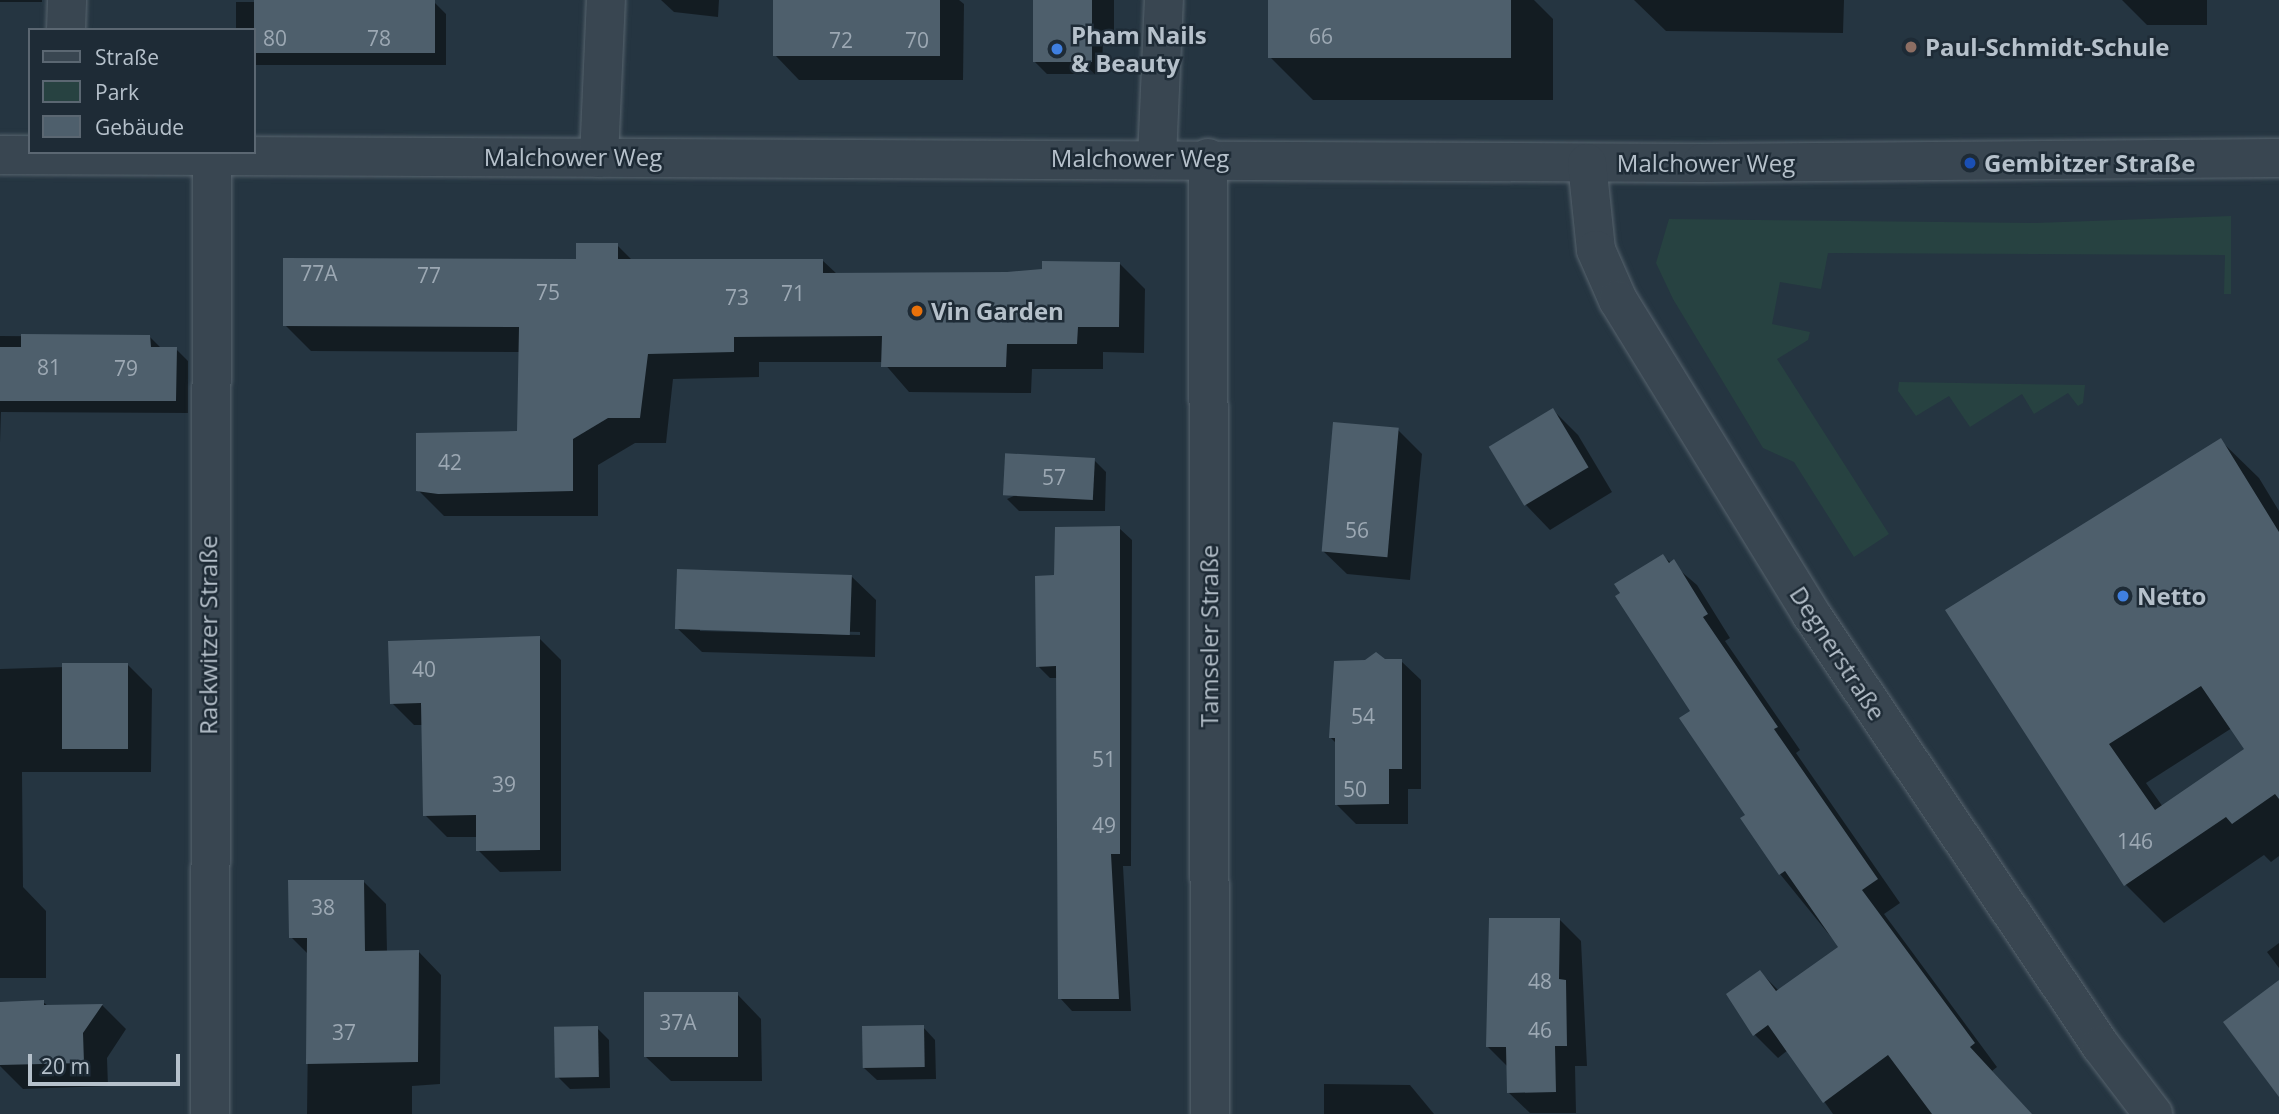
<!DOCTYPE html>
<html>
<head>
<meta charset="utf-8">
<style>
  body { margin:0 }
  #map { position:relative; width:2279px; height:1114px; overflow:hidden; background:#253541; font-family:"Open Sans",sans-serif }
  div>[style] { position:absolute }
  [style*='--x'] { left:calc(var(--x)*1px); top:calc(var(--y)*1px); width:calc(var(--w)*1px); rotate:calc(var(--a)*1deg) }
  .green>* { inset:0; background:#274241 }
  .shadow>* { inset:0; background:#0007; transform-origin:0 0 }
  .building>* { inset:0; background:#4e5f6c; transform-origin:0 0 }
  .roads { filter:drop-shadow(0 0 2px #57646e) drop-shadow(0 0 2px #57646e) }
  .minor>* { height:38px; margin:-19px; padding:0 19px; transform-origin:19px; border-radius:19px; background:#394651 }
  .dots>* { width:19px; height:19px; translate:-50% -50%; box-sizing:border-box; border:4px solid #1e2b36; border-radius:50% }
  span { translate:-50% -50%; white-space:nowrap; text-align:center; line-height:1.15; -webkit-text-stroke:5px #1e2b36; paint-order:stroke }
  .number-label { font-size:21px; color:#9ca8b3 }
  .number-label span { -webkit-text-stroke-width:0 }
  .poi-label { font-size:24px; color:#b6c1cb; font-weight:700 }
  .left { translate:0 -50%; text-align:left }
  .street-label { font-size:24px; color:#b6c1cb }
  .legend { position:absolute; left:28px; top:28px; width:228px; height:126px; box-sizing:border-box; background:#1e2b36; border:2px solid #5b6772; margin:0; padding:9px 12px; list-style:none; font-size:21px; color:#b6c1cb }
  .legend li { display:flex; align-items:center; gap:14px; height:35px }
  .legend b { width:35px; border:2px solid #5b6772 }
  .scale { position:absolute; left:28px; top:1054px; width:152px; height:32px; box-sizing:border-box; border:4px solid #b6c1cb; border-top:0; padding-left:9px; font-size:21px; line-height:24px; white-space:nowrap; color:#b6c1cb; -webkit-text-stroke:5px #1e2b36; paint-order:stroke }
</style>
</head>
<body>
<div id="map">
  <div class="green">
    <i style="clip-path:polygon(2231px 216px,2231px 294px,2224px 294px,2225px 255px,1828px 253px,1821px 289px,1780px 282px,1772px 324px,1810px 332px,1808px 340px,1777px 359px,1889px 534px,1854px 557px,1794px 462px,1763px 448px,1673px 299px,1656px 263px,1669px 219px,2035px 223px)"></i>
    <i style="clip-path:polygon(1899px 382px,2085px 385px,2083px 403px,2078px 406px,2068px 393px,2034px 414px,2022px 394px,1970px 427px,1949px 396px,1916px 416px,1898px 391px)"></i>
  </div>
  <div class="shadow">
    <i style="left:0;top:0;width:42px;height:2px"></i>
    <i style="clip-path:polygon(661px 0,719px 0,718px 17px,674px 12px)"></i>
    <i style="clip-path:polygon(775px 0,959px 0,964px 4px,963px 80px,799px 80px,775px 55px)"></i>
    <i style="clip-path:polygon(1035px 0,1114px 0,1114px 37px,1103px 37px,1102px 74px,1047px 74px,1035px 62px)"></i>
    <i style="clip-path:polygon(1270px 0,1534px 0,1553px 19px,1553px 100px,1313px 100px,1270px 57px)"></i>
    <i style="clip-path:polygon(1634px 0,1844px 0,1843px 33px,1666px 31px)"></i>
    <i style="clip-path:polygon(2122px 0,2207px 0,2207px 25px,2147px 25px)"></i>
    <i style="clip-path:polygon(236px 2px,434px 2px,446px 14px,446px 65px,254px 65px,254px 30px,236px 30px)"></i>
    <i style="clip-path:polygon(617px 245px,633px 261px,822px 260px,837px 274px,1007px 274px,1119px 263px,1145px 289px,1144px 353px,1103px 352px,1103px 369px,1032px 369px,1031px 393px,909px 392px,883px 362px,759px 362px,759px 377px,673px 379px,666px 443px,635px 443px,598px 465px,598px 516px,444px 516px,418px 490px,520px 433px,521px 352px,311px 351px,285px 325px,577px 261px)"></i>
    <i style="clip-path:polygon(0 336px,150px 337px,162px 349px,176px 349px,188px 361px,188px 413px,1px 412px,0 443px)"></i>
    <i style="clip-path:polygon(1553px 410px,1578px 435px,1612px 492px,1550px 530px,1526px 505px,1491px 448px)"></i>
    <i style="clip-path:polygon(1398px 430px,1422px 454px,1410px 580px,1347px 574px,1322px 550px)"></i>
    <i style="clip-path:polygon(evenodd,2220px 440px,2259px 478px,2279px 511px,2279px 856px,2271px 862px,2264px 855px,2164px 923px,2126px 885px,1948px 611px,2220px 440px,2232px 728px,2246px 749px,2163px 807px,2146px 783px,2232px 728px)"></i>
    <i style="clip-path:polygon(1094px 460px,1106px 472px,1105px 511px,1019px 511px,1007px 499px)"></i>
    <i style="clip-path:polygon(1119px 528px,1132px 540px,1131px 866px,1123px 866px,1131px 1011px,1072px 1011px,1060px 998px,1058px 678px,1050px 678px,1038px 666px,1056px 577px)"></i>
    <i style="clip-path:polygon(1663px 556px,1697px 585px,1730px 638px,1725px 641px,1800px 750px,1796px 753px,1900px 903px,1884px 914px,1997px 1067px,1992px 1071px,2031px 1114px,1833px 1114px,1788px 1050px,1778px 1058px,1755px 1035px,1760px 972px,1779px 991px,1840px 948px,1780px 874px,1692px 711px)"></i>
    <i style="clip-path:polygon(evenodd,851px 576px,876px 600px,875px 657px,702px 652px,677px 628px,851px 576px,700px 628px,860px 632px,860px 635px,700px 631px,700px 628px)"></i>
    <i style="clip-path:polygon(539px 638px,561px 660px,561px 871px,500px 872px,478px 850px,478px 837px,447px 837px,425px 815px,423px 725px,414px 725px,392px 703px)"></i>
    <i style="clip-path:polygon(1401px 661px,1421px 680px,1421px 789px,1408px 789px,1408px 824px,1356px 824px,1336px 804px,1336px 743px,1330px 737px,1365px 662px)"></i>
    <i style="clip-path:polygon(128px 665px,152px 689px,151px 772px,22px 772px,23px 887px,46px 911px,46px 978px,0 978px,0 669px)"></i>
    <i style="clip-path:polygon(363px 881px,386px 904px,387px 952px,419px 952px,441px 975px,440px 1084px,412px 1086px,412px 1114px,307px 1114px,309px 955px,291px 937px)"></i>
    <i style="clip-path:polygon(1559px 919px,1581px 941px,1587px 1066px,1575px 1066px,1576px 1113px,1530px 1113px,1508px 1092px,1508px 1067px,1487px 1046px)"></i>
    <i style="clip-path:polygon(2279px 943px,2279px 968px,2267px 952px)"></i>
    <i style="clip-path:polygon(737px 994px,761px 1019px,762px 1081px,671px 1081px,646px 1057px)"></i>
    <i style="clip-path:polygon(43px 1002px,48px 1006px,102px 1005px,126px 1029px,107px 1058px,108px 1086px,23px 1089px,0 1066px,0 1004px)"></i>
    <i style="clip-path:polygon(923px 1027px,935px 1040px,936px 1079px,877px 1080px,864px 1068px)"></i>
    <i style="clip-path:polygon(597px 1028px,609px 1040px,610px 1088px,570px 1089px,558px 1077px)"></i>
    <i style="clip-path:polygon(1324px 1084px,1410px 1085px,1434px 1114px,1324px 1114px)"></i>
  </div>
  <div class="building">
    <i style="left:254px;top:0;width:181px;height:53px"></i>
    <i style="left:773px;top:0;width:167px;height:56px"></i>
    <i style="left:1033px;top:0;width:59px;height:62px"></i>
    <i style="left:1268px;top:0;width:243px;height:58px"></i>
    <i style="clip-path:polygon(576px 243px,618px 243px,618px 259px,823px 259px,823px 273px,1007px 272px,1042px 269px,1042px 261px,1120px 262px,1119px 327px,1078px 327px,1077px 344px,1007px 344px,1006px 367px,881px 367px,882px 336px,734px 337px,734px 352px,648px 354px,640px 418px,608px 418px,573px 439px,573px 491px,438px 494px,416px 491px,416px 433px,517px 431px,519px 327px,283px 326px,283px 258px,576px 259px)"></i>
    <i style="clip-path:polygon(21px 334px,150px 335px,151px 347px,177px 347px,176px 401px,0 401px,0 347px,21px 347px)"></i>
    <i style="left:1553px;top:408px;width:69px;height:75px;rotate:59deg"></i>
    <i style="left:1333px;top:422px;width:66px;height:130px;rotate:5deg"></i>
    <i style="clip-path:polygon(evenodd,2221px 438px,2279px 532px,2279px 799px,2275px 794px,2232px 824px,2226px 817px,2124px 886px,1945px 610px,2221px 438px,2201px 686px,2244px 749px,2155px 810px,2109px 744px,2201px 686px)"></i>
    <i style="left:1095px;top:458px;width:42px;height:90px;rotate:93deg"></i>
    <i style="clip-path:polygon(1120px 526px,1120px 854px,1111px 854px,1119px 999px,1058px 999px,1056px 666px,1036px 667px,1035px 576px,1054px 575px,1055px 527px)"></i>
    <i style="clip-path:polygon(1663px 554px,1669px 563px,1674px 559px,1708px 614px,1703px 617px,1778px 727px,1774px 729px,1878px 879px,1862px 890px,1975px 1043px,1970px 1047px,2032px 1114px,1932px 1114px,1888px 1055px,1823px 1103px,1768px 1025px,1753px 1036px,1726px 994px,1760px 970px,1776px 991px,1838px 947px,1785px 871px,1779px 875px,1740px 818px,1745px 815px,1679px 718px,1690px 711px,1615px 596px,1620px 593px,1614px 584px)"></i>
    <i style="left:677px;top:569px;width:175px;height:60px;rotate:2deg"></i>
    <i style="clip-path:polygon(540px 636px,540px 850px,476px 851px,476px 815px,423px 816px,421px 703px,390px 704px,388px 641px)"></i>
    <i style="clip-path:polygon(1376px 652px,1385px 659px,1402px 659px,1402px 769px,1389px 769px,1389px 804px,1335px 805px,1335px 738px,1329px 738px,1334px 661px,1365px 660px)"></i>
    <i style="left:62px;top:663px;width:66px;height:86px"></i>
    <i style="clip-path:polygon(288px 880px,364px 880px,365px 951px,419px 950px,418px 1062px,306px 1064px,307px 938px,289px 938px)"></i>
    <i style="clip-path:polygon(1489px 918px,1560px 918px,1559px 979px,1566px 980px,1567px 1046px,1555px 1046px,1556px 1092px,1507px 1093px,1506px 1047px,1486px 1047px)"></i>
    <i style="clip-path:polygon(2279px 980px,2279px 1097px,2223px 1022px)"></i>
    <i style="left:738px;top:992px;width:65px;height:94px;rotate:90deg"></i>
    <i style="clip-path:polygon(44px 1000px,44px 1005px,103px 1004px,83px 1033px,84px 1063px,0 1065px,0 1002px)"></i>
    <i style="left:924px;top:1025px;width:42px;height:62px;rotate:89deg"></i>
    <i style="left:598px;top:1026px;width:51px;height:44px;rotate:89deg"></i>
  </div>
  <div class="roads">
    <div class="minor">
      <i style="--x:66;--y:30;--w:30;--a:-88"></i>
      <i style="--x:0;--y:155;--w:1702;--a:0.27"></i>
      <i style="--x:1702;--y:163;--w:577;--a:-0.5"></i>
      <i style="--x:599;--y:158;--w:158;--a:-87.5"></i>
      <i style="--x:1157;--y:158;--w:158;--a:-87.5"></i>
      <i style="--x:1208;--y:158;--w:956;--a:89.88"></i>
      <i style="--x:1587;--y:163;--w:87;--a:84.1"></i>
      <i style="--x:1596;--y:250;--w:55;--a:66.3"></i>
      <i style="--x:1618;--y:300;--w:369;--a:58.4"></i>
      <i style="--x:1811;--y:614;--w:520;--a:56.13"></i>
      <i style="--x:2101;--y:1046;--w:86;--a:52.6"></i>
      <i style="--x:210;--y:1114;--w:958;--a:-89.88"></i>
    </div>
  </div>
  <div class="dots">
    <i style="left:1911px;top:47px;background:#8d6e63"></i>
    <i style="left:1057px;top:49px;background:#3f7fe0"></i>
    <i style="left:1970px;top:163px;background:#1a4fb4"></i>
    <i style="left:917px;top:311px;background:#e8710a"></i>
    <i style="left:2123px;top:596px;background:#3f7fe0"></i>
  </div>
  <div class="number-label">
    <span style="left:1321px;top:36px">66</span>
    <span style="left:275px;top:38px">80</span>
    <span style="left:379px;top:38px">78</span>
    <span style="left:841px;top:40px">72</span>
    <span style="left:917px;top:40px">70</span>
    <span style="left:319px;top:273px">77A</span>
    <span style="left:429px;top:275px">77</span>
    <span style="left:548px;top:292px">75</span>
    <span style="left:793px;top:293px">71</span>
    <span style="left:737px;top:297px">73</span>
    <span style="left:49px;top:367px">81</span>
    <span style="left:126px;top:368px">79</span>
    <span style="left:450px;top:462px">42</span>
    <span style="left:1054px;top:477px">57</span>
    <span style="left:1357px;top:530px">56</span>
    <span style="left:424px;top:669px">40</span>
    <span style="left:1363px;top:716px">54</span>
    <span style="left:1104px;top:759px">51</span>
    <span style="left:504px;top:784px">39</span>
    <span style="left:1355px;top:789px">50</span>
    <span style="left:1104px;top:825px">49</span>
    <span style="left:2135px;top:841px">146</span>
    <span style="left:323px;top:907px">38</span>
    <span style="left:1540px;top:981px">48</span>
    <span style="left:678px;top:1022px">37A</span>
    <span style="left:1540px;top:1030px">46</span>
    <span style="left:344px;top:1032px">37</span>
  </div>
  <div class="poi-label">
    <span class="left" style="left:1071px;top:49px">Pham Nails<br>&amp; Beauty</span>
    <span class="left" style="left:1925px;top:47px">Paul-Schmidt-Schule</span>
    <span class="left" style="left:1984px;top:163px">Gembitzer Straße</span>
    <span class="left" style="left:931px;top:311px">Vin Garden</span>
    <span class="left" style="left:2137px;top:596px">Netto</span>
  </div>
  <div class="street-label">
    <span style="left:573px;top:157px">Malchower Weg</span>
    <span style="left:1140px;top:158px">Malchower Weg</span>
    <span style="left:1706px;top:163px">Malchower Weg</span>
    <span style="left:208px;top:635px;rotate:-90deg">Rackwitzer Straße</span>
    <span style="left:1209px;top:636px;rotate:-90deg">Tamseler Straße</span>
    <span style="left:1838px;top:653px;rotate:57deg">Degnerstraße</span>
  </div>
  <ul class="legend">
  <li><b style="height:9px;background:#394651"></b>Straße</li>
  <li><b style="height:19px;background:#274241"></b>Park</li>
  <li><b style="height:19px;background:#4e5f6c"></b>Gebäude</li>
  </ul>
  <div class="scale">20 m</div>
</div>
</body>
</html>
